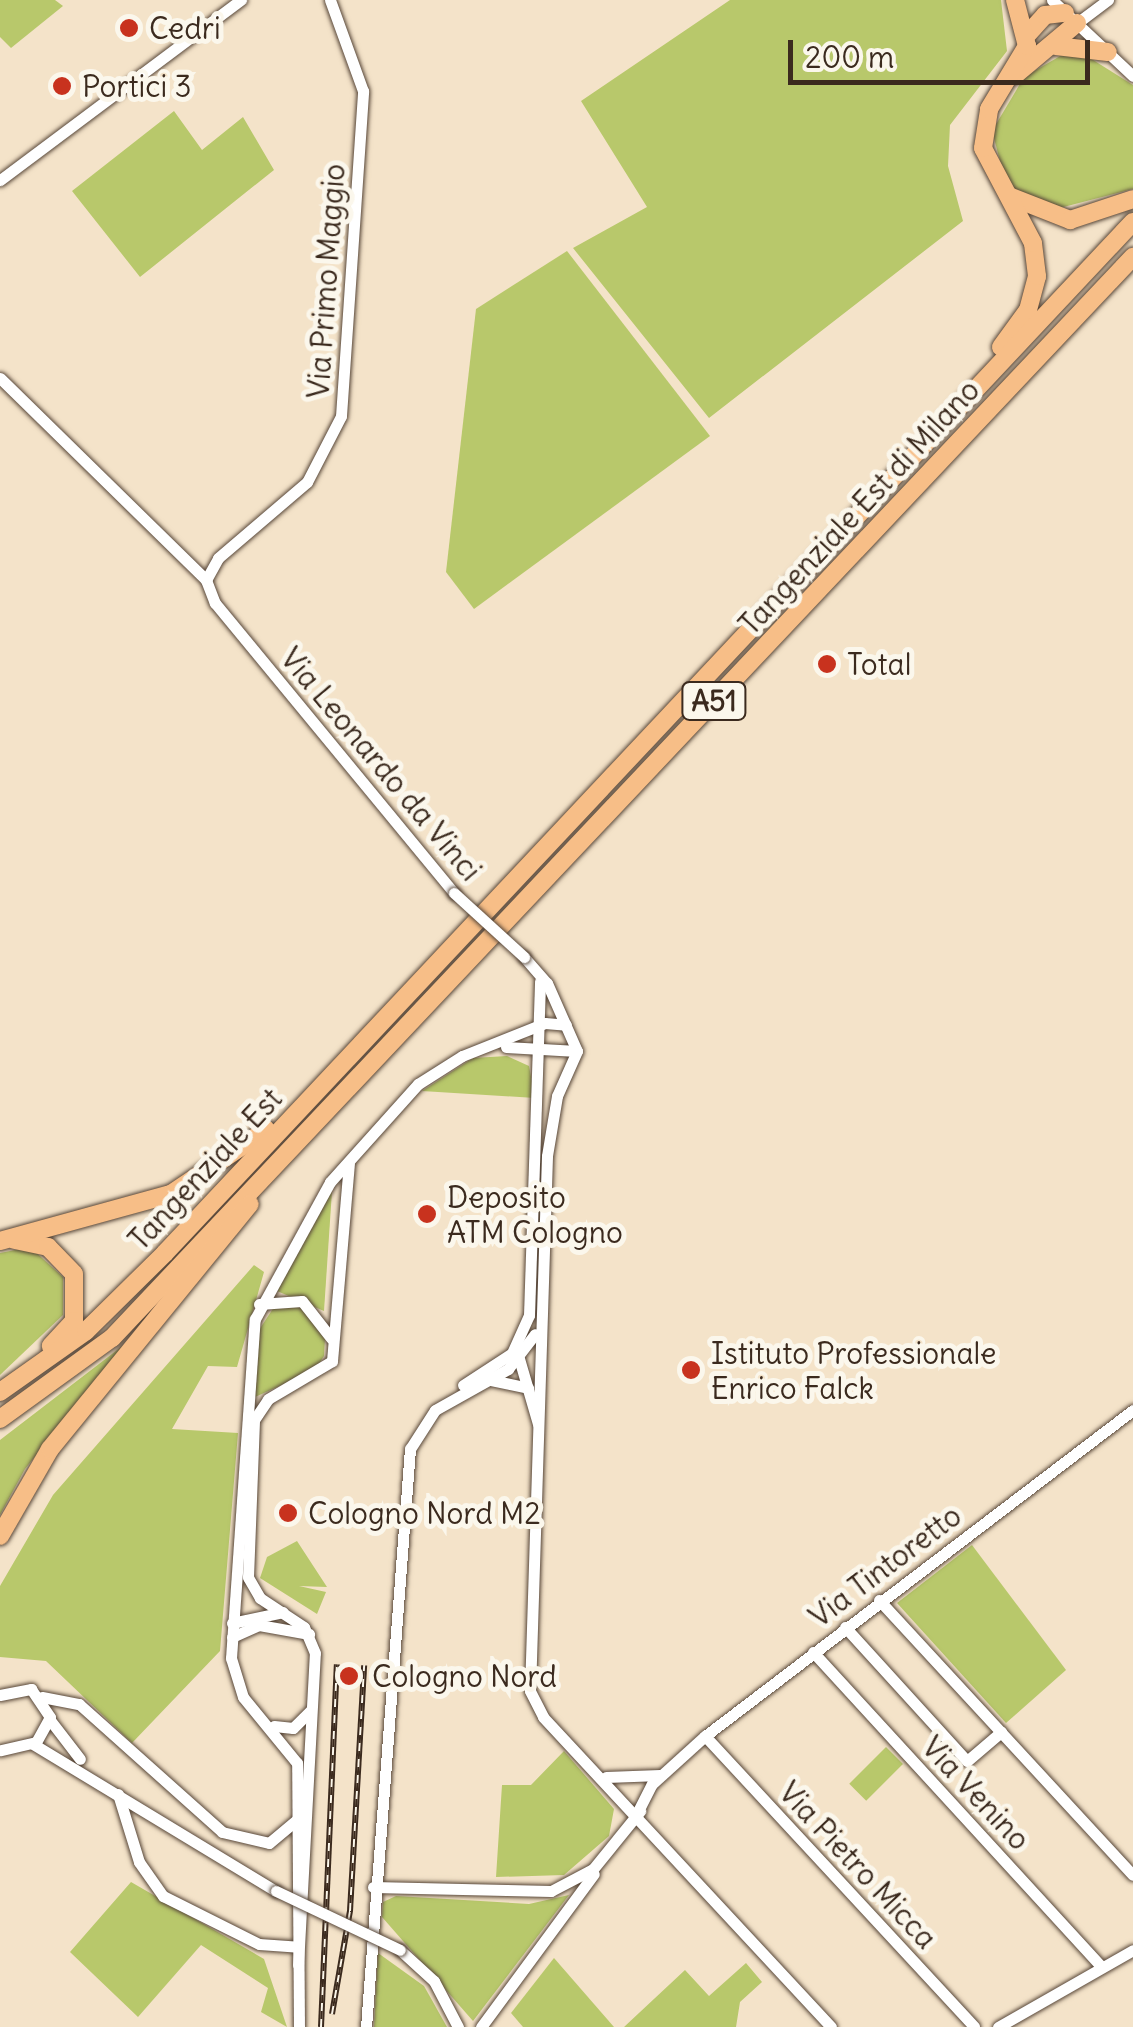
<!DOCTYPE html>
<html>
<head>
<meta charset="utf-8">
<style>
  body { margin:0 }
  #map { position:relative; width:1133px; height:2027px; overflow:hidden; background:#f4e3c9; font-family:Delius,sans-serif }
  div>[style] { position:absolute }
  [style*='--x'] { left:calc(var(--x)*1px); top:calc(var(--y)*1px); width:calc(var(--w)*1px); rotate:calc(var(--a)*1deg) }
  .green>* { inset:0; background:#b8c86b; transform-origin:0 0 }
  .roads { filter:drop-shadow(0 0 2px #574638) drop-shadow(0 0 2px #574638) }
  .minor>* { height:11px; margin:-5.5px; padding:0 5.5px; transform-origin:5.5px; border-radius:5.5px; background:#fff }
  .highway>* { height:18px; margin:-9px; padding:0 9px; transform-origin:9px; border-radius:9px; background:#f7be87 }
  .rail>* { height:6px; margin-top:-3px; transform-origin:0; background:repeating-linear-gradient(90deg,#fbf7ec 0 8px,#3b2a1e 0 16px); box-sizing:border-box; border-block:2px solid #3b2a1e }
  .bridges { filter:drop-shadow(0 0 2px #574638) drop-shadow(0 0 2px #574638) }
  .minor-bridge>* { height:11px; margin:-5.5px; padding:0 5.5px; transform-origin:5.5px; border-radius:5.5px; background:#fff }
  .dots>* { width:28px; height:28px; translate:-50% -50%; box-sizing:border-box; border:5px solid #fbf7ec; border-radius:50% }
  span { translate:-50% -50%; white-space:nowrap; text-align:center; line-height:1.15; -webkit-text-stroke:10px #fbf7ec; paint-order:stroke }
  .shield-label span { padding:2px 8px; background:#fbf7ec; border:2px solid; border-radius:8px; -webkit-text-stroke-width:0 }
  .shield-label { font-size:28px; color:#3b2a1e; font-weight:700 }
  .poi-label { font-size:30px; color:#3b2a1e }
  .left { translate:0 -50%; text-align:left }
  .street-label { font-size:30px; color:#3b2a1e }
  .scale { position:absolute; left:788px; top:40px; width:302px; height:45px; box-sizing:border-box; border:5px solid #3b2a1e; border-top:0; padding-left:12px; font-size:30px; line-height:35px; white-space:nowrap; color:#3b2a1e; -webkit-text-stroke:8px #fbf7ec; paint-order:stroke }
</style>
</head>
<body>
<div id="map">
  <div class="green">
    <i style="clip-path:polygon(0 0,55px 0,63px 6px,11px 48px,0 37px)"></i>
    <i style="clip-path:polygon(730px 0,1001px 0,1007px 51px,950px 125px,948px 166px,963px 221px,709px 418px,573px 248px,647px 207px,581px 101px)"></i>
    <i style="clip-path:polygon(1074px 48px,1133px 85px,1133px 189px,1048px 211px,1006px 183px,992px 131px,1024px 77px)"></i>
    <i style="clip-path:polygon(174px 111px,202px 150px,243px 117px,274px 170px,140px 277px,72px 191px)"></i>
    <i style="clip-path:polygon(567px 251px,710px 436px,474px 609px,446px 572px,476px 309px)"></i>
    <i style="clip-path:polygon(507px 1056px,529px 1066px,535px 1098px,422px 1091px,473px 1058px)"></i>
    <i style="clip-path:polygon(332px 1191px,324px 1311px,270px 1288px)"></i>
    <i style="clip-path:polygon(30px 1247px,63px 1277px,63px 1315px,0 1375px,0 1253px)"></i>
    <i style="clip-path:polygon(254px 1265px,264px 1272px,237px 1367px,208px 1366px,172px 1429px,238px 1433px,220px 1651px,132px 1743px,46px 1661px,0 1657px,0 1586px,53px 1495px)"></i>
    <i style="clip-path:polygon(278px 1301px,300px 1306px,325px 1338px,324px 1356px,315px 1370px,255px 1397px,259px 1330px)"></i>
    <i style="clip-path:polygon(125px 1344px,25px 1469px,0 1515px,0 1440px)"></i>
    <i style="clip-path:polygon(297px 1541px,327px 1587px,299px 1586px,326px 1592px,317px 1614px,260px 1578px,267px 1557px)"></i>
    <i style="clip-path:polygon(972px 1545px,1066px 1670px,1006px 1723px,897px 1603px)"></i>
    <i style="left:886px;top:1747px;width:24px;height:52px;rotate:45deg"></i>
    <i style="clip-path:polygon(564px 1751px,614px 1809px,609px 1836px,564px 1875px,496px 1877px,502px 1785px,531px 1785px)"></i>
    <i style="clip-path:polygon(131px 1882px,264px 1959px,287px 2027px,261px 2012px,268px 1988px,201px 1945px,138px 2017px,70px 1952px)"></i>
    <i style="clip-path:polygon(569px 1895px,473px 2021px,382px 1917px,383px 1902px,396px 1896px,529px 1904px)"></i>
    <i style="clip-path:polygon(378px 1953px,424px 1986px,447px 2027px,374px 2027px)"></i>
    <i style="clip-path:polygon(554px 1958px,614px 2027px,523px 2027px,511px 2013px)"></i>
    <i style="clip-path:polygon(746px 1963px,762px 1982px,740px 2002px,736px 2027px,624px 2027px,685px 1970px,709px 1996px)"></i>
  </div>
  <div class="roads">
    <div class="minor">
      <i style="--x:1052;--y:0;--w:111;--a:43.2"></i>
      <i style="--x:1077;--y:23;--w:39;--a:-37"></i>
      <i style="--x:0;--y:180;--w:301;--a:-36.8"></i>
      <i style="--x:0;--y:378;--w:289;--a:44.4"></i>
      <i style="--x:206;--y:580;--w:25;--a:-61"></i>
      <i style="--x:218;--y:558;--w:117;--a:-40.5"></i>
      <i style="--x:307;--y:482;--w:74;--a:-62.7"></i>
      <i style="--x:341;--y:416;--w:326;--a:-86.1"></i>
      <i style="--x:363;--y:91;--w:97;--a:-109.9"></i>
      <i style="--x:206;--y:580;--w:25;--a:69"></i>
      <i style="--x:215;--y:603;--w:376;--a:50.5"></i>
      <i style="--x:524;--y:957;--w:35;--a:49"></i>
      <i style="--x:547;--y:983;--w:74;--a:66.2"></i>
      <i style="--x:577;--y:1051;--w:49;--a:114"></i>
      <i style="--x:557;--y:1096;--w:61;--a:99.5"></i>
      <i style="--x:547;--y:1156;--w:535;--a:91.82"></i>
      <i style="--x:530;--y:1691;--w:29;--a:63"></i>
      <i style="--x:543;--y:1717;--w:423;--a:47.1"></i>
      <i style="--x:506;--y:1047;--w:71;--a:3.2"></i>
      <i style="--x:259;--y:1304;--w:43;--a:-4"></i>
      <i style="--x:302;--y:1301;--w:47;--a:51.9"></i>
      <i style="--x:518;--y:1355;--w:72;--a:73.8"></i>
      <i style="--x:491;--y:1380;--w:38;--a:12"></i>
      <i style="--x:463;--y:1385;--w:59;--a:-33.1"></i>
      <i style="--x:512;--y:1353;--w:42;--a:-65.9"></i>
      <i style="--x:529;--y:1315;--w:334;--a:-88.1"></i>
      <i style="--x:879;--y:1600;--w:374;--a:47.3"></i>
      <i style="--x:232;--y:1623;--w:52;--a:-12.2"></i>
      <i style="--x:845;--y:1627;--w:181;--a:47.7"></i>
      <i style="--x:967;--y:1761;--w:45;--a:-40.5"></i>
      <i style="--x:232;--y:1637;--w:30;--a:-24"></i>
      <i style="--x:259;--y:1625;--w:51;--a:10.2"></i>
      <i style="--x:813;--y:1652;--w:427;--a:47.5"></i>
      <i style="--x:0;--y:1695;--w:32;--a:-11"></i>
      <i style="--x:31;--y:1689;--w:34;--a:56"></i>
      <i style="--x:50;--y:1717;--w:29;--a:119"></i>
      <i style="--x:36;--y:1742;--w:37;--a:167"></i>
      <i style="--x:42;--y:1697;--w:38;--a:11"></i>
      <i style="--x:79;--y:1704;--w:192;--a:41.8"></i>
      <i style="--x:222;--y:1832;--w:48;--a:13.2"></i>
      <i style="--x:269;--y:1843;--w:39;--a:-40"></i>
      <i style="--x:50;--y:1720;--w:49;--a:52.4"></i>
      <i style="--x:274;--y:1726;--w:19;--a:6"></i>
      <i style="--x:293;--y:1728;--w:25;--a:-45"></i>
      <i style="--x:705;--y:1736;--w:396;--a:47.2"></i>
      <i style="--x:33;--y:1744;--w:284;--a:31.2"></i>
      <i style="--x:606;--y:1777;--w:54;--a:-2.1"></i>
      <i style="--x:118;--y:1794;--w:71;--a:72.8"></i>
      <i style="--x:139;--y:1862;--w:42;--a:54.8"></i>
      <i style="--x:163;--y:1896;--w:107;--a:26.6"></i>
      <i style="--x:259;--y:1944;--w:39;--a:4"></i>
      <i style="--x:635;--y:1817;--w:37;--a:-63"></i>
      <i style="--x:652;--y:1784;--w:72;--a:-42.2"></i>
      <i style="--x:705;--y:1736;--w:538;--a:-37.3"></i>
      <i style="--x:373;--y:1887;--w:178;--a:1.3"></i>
      <i style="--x:551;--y:1891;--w:47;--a:-27.6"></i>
      <i style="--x:593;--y:1869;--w:75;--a:-51"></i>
      <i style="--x:400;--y:1950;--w:46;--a:42.4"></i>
      <i style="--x:434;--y:1981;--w:52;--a:62.4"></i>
      <i style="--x:298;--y:1965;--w:312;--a:-86.9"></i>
      <i style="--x:315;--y:1653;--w:28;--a:-113"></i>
      <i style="--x:304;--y:1627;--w:53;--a:-146.6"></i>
      <i style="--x:260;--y:1598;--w:24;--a:-120"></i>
      <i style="--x:248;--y:1577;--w:157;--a:-87.8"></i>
      <i style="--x:254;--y:1420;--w:25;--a:-56"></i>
      <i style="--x:268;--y:1399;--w:74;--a:-30.7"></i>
      <i style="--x:332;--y:1361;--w:198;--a:-85.1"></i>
      <i style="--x:299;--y:2027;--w:264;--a:-90.4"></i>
      <i style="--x:297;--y:1763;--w:85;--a:-129.3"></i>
      <i style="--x:243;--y:1697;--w:41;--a:-107.1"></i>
      <i style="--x:231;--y:1658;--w:340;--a:-86"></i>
      <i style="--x:255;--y:1319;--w:156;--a:-61.3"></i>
      <i style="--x:330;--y:1182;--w:132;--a:-48.1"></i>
      <i style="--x:418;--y:1084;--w:52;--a:-32.5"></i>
      <i style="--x:462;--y:1056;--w:89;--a:-21.7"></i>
      <i style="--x:545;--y:1023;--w:21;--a:5"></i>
      <i style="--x:366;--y:2027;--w:580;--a:-85.65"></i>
      <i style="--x:410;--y:1449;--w:46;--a:-57.3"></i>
      <i style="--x:435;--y:1410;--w:84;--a:-29.3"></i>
      <i style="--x:508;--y:1369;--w:44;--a:-52.4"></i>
      <i style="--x:481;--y:2027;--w:190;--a:-53.6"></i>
      <i style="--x:998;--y:2027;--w:155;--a:-29.7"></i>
    </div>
    <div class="highway">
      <i style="--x:1027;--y:35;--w:27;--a:-48"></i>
      <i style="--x:1045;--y:15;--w:20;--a:-6"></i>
      <i style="--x:1056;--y:46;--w:52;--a:6.6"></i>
      <i style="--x:1015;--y:75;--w:81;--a:-40"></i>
      <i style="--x:1009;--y:196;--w:66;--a:21.5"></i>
      <i style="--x:1070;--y:220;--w:66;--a:-18.4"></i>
      <i style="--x:1001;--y:347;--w:46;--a:-53.9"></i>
      <i style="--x:1028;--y:310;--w:35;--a:-75"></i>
      <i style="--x:1037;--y:276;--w:33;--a:-97"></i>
      <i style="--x:1033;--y:243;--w:107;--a:-117.8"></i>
      <i style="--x:983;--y:148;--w:39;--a:-81"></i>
      <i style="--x:989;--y:109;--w:74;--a:-58.9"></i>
      <i style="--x:1027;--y:46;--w:48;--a:-104.6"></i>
      <i style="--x:15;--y:1240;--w:34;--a:12"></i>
      <i style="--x:48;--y:1247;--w:37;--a:46"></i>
      <i style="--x:74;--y:1274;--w:47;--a:90"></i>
      <i style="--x:74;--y:1321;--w:34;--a:133"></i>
      <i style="--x:0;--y:1241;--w:177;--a:-15.4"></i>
      <i style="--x:171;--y:1194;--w:115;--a:-34"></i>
      <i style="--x:0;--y:1392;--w:105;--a:-35.3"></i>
      <i style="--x:86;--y:1331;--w:111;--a:-44.6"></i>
      <i style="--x:165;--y:1253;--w:1414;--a:-46.81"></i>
      <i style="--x:0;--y:1419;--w:138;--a:-35.9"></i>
      <i style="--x:112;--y:1338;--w:1487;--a:-46.64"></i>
      <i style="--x:0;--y:1536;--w:100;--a:-60.1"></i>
      <i style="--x:50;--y:1449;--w:316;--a:-50.8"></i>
    </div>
  </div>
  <div class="rail">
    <i style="--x:332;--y:2014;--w:105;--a:-80.1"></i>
    <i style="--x:350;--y:1911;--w:246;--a:-86.7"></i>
    <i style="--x:321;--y:2027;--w:363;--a:-87.5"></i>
  </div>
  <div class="bridges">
    <div class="minor-bridge">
      <i style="--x:454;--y:893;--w:95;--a:42.4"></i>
      <i style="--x:276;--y:1891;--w:137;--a:25.4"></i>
    </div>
  </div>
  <div class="dots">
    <i style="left:129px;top:28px;background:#c8321e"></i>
    <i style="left:62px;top:86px;background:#c8321e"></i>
    <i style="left:827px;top:664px;background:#c8321e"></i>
    <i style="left:427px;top:1214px;background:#c8321e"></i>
    <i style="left:691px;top:1370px;background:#c8321e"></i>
    <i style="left:288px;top:1513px;background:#c8321e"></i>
    <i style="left:349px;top:1676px;background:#c8321e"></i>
  </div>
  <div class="shield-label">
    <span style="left:714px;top:701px">A51</span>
  </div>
  <div class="poi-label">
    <span class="left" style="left:149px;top:28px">Cedri</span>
    <span class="left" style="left:82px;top:86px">Portici 3</span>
    <span class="left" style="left:847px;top:664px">Total</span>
    <span class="left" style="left:447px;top:1214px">Deposito<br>ATM Cologno</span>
    <span class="left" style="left:711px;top:1370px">Istituto Professionale<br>Enrico Falck</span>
    <span class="left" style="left:308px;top:1513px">Cologno Nord M2</span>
    <span class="left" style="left:372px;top:1676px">Cologno Nord</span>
  </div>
  <div class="street-label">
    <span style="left:326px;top:281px;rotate:-86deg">Via Primo Maggio</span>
    <span style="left:859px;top:507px;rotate:-47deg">Tangenziale Est di Milano</span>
    <span style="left:381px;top:764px;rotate:50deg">Via Leonardo da Vinci</span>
    <span style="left:205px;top:1169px;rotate:-47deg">Tangenziale Est</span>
    <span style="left:885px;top:1566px;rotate:-37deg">Via Tintoretto</span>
    <span style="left:976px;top:1793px;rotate:47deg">Via Venino</span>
    <span style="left:858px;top:1865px;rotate:47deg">Via Pietro Micca</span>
  </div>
  <div class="scale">200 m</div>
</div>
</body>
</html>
